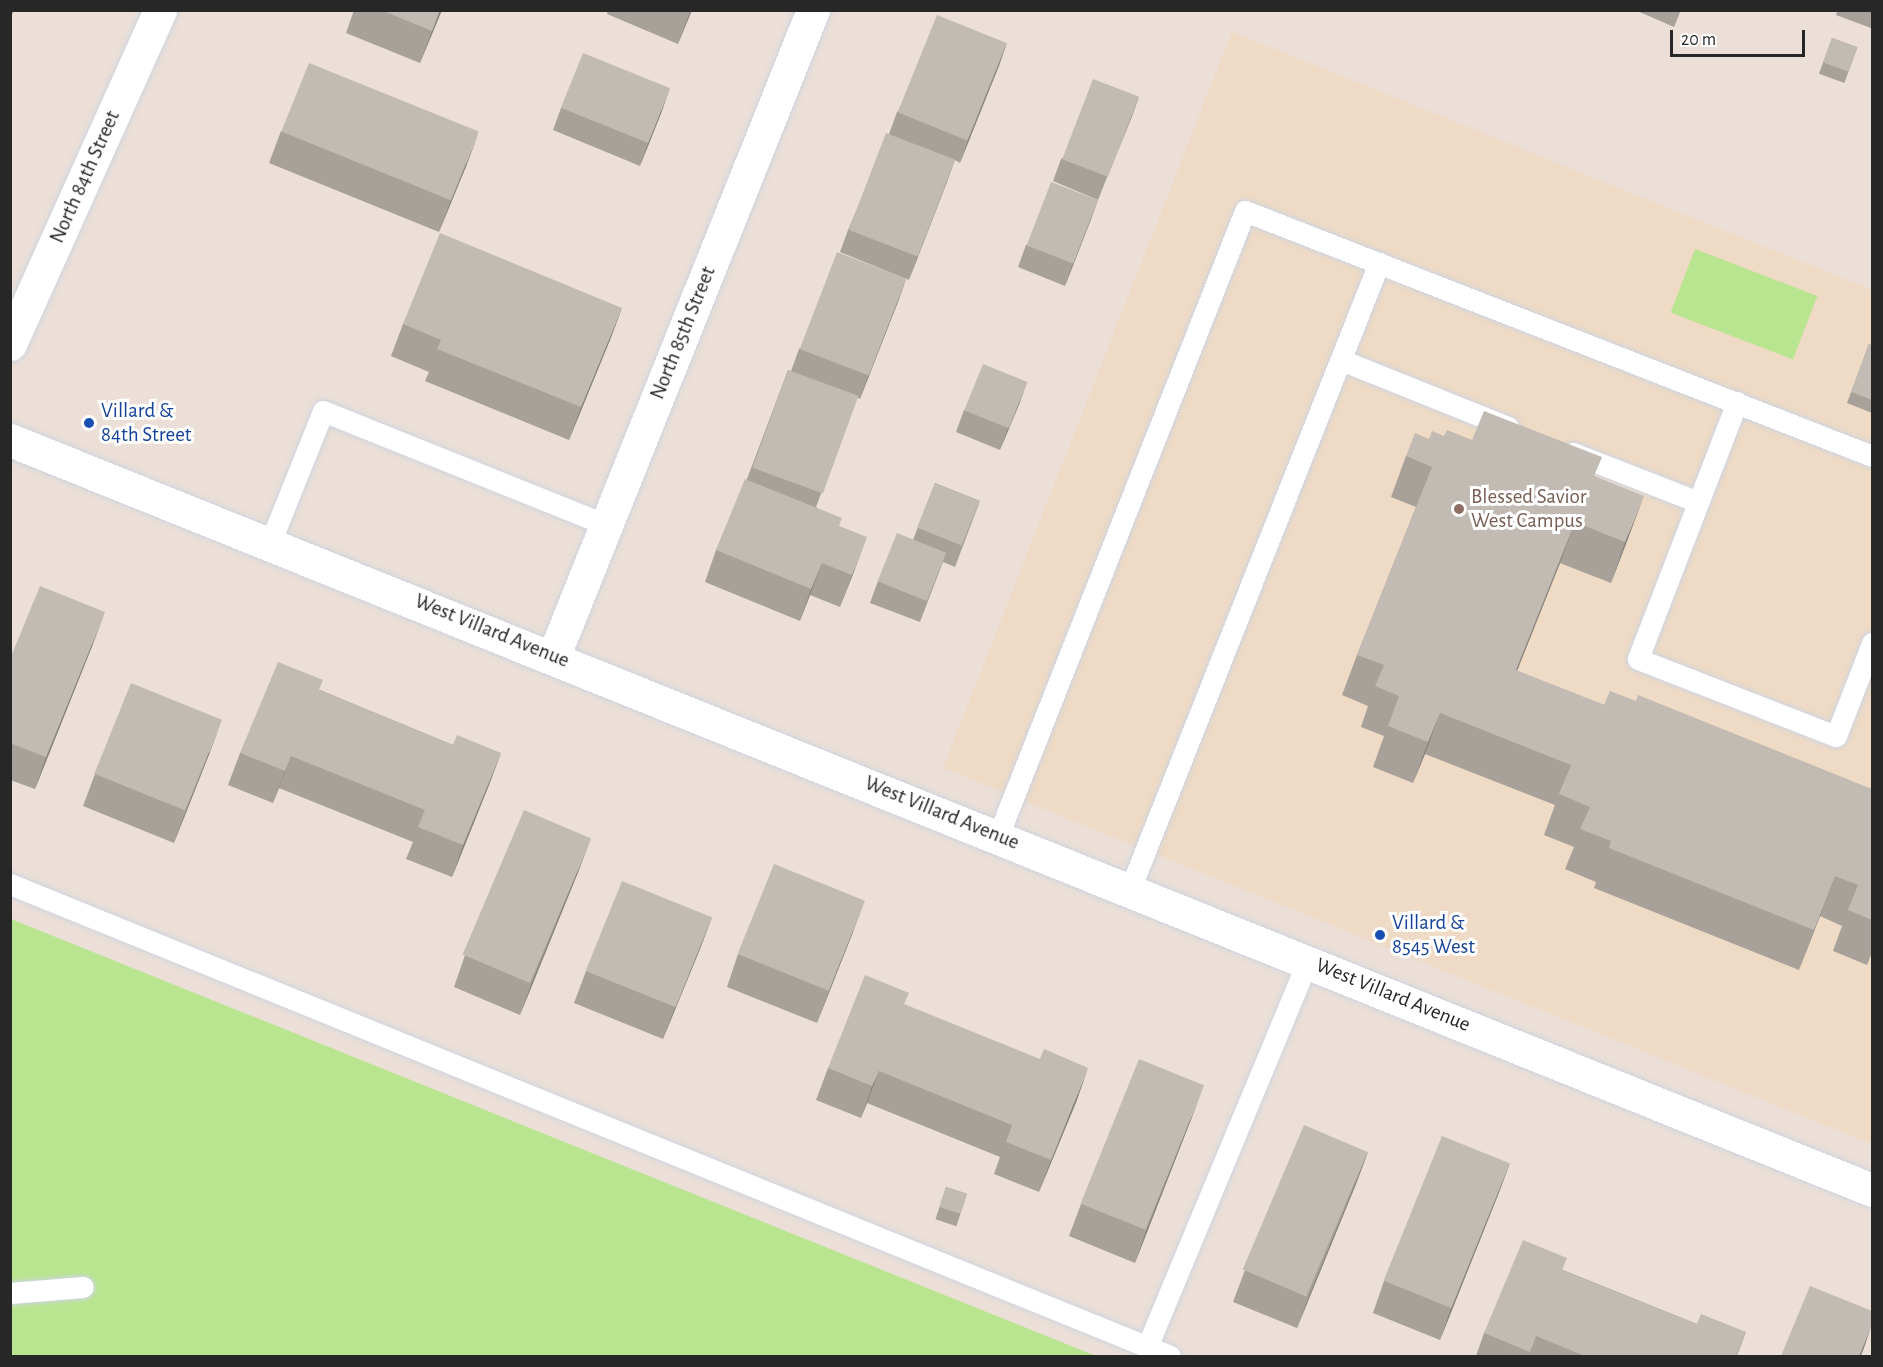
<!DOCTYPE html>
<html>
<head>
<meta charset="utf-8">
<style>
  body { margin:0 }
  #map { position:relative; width:1883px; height:1367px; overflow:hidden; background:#ebdfd7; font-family:"Alegreya Sans",sans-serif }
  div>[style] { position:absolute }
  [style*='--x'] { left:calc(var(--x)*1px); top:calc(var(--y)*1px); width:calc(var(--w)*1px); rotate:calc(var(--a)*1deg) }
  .education>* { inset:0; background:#eedac5 }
  .green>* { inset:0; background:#bae590; transform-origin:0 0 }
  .roads { filter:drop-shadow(0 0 2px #cdd4e1) drop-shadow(0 0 2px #cdd4e1) }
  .service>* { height:21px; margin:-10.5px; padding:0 10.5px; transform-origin:10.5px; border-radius:10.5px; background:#fff }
  .minor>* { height:33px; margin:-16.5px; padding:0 16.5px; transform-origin:16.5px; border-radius:16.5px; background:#fff }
  .tertiary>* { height:33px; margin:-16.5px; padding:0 16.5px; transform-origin:16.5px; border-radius:16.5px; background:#fff }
  .wall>* { inset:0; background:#a7a19a; transform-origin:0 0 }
  .shaded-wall>* { inset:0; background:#88837d }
  .building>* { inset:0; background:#c2bbb3; transform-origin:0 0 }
  .dots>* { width:16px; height:16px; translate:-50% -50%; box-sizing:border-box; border:3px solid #fff; border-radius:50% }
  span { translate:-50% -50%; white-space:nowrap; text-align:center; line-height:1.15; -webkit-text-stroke:6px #fff; paint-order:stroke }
  .street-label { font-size:21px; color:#272727 }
  .transit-label { font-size:21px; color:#164399 }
  .left { translate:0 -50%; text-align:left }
  .education-label { font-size:21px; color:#785e54 }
  .frame { position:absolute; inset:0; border:12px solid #272727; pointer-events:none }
  .scale { position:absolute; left:1670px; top:30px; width:135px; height:27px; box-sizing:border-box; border:3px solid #272727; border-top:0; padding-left:8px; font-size:18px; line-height:21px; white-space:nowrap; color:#272727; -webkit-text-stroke:4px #fff; paint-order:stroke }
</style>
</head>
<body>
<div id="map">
  <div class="education">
    <i style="clip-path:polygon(1232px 32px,1872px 290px,1872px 1144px,943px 768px)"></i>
  </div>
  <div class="green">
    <i style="left:1695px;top:249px;width:131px;height:68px;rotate:21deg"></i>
    <i style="clip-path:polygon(11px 919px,1096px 1356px,11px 1356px)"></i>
  </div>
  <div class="roads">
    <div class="service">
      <i style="--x:1341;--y:360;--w:180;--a:21.9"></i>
      <i style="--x:1737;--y:402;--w:275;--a:111.1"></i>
      <i style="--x:1638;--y:659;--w:212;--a:21.3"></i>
      <i style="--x:1836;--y:736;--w:100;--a:-68.8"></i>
      <i style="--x:1573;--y:453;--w:134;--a:21.4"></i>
      <i style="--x:270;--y:543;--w:142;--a:-68.1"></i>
      <i style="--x:323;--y:411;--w:305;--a:21.9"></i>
      <i style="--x:998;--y:836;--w:672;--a:-68.44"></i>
      <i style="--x:1245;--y:211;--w:673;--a:21.34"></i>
      <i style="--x:10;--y:884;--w:1252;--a:22.14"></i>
      <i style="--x:1130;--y:889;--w:674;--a:-68.31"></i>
      <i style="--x:10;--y:1293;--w:73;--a:-4.7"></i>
      <i style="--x:1147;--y:1347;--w:418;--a:-67.4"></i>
    </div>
    <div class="minor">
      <i style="--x:10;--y:344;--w:366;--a:-65.8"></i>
      <i style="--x:554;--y:655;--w:695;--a:-68.12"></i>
    </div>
    <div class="tertiary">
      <i style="--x:10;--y:440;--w:2007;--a:21.94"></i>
    </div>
  </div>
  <div class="wall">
    <i style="clip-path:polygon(354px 10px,442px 10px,420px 63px,346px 33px)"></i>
    <i style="clip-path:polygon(608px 10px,692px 10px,678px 44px,607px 14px)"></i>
    <i style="clip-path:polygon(1635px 10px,1681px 10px,1674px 27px)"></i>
    <i style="clip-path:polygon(1838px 10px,1872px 10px,1872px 24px,1871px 28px,1836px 15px)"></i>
    <i style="left:1832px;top:38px;width:27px;height:38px;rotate:20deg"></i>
    <i style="clip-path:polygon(1007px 43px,960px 163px,955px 160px,909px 280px,840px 252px,848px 230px,889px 134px,897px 112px)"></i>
    <i style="clip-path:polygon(1139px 97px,1098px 200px,1053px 181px,1061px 159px)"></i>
    <i style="clip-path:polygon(561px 108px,662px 111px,640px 166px,553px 130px)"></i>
    <i style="clip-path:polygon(281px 131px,467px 164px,439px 232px,269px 163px)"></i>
    <i style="clip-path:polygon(1098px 200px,1065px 286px,1018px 267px,1026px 245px)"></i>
    <i style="clip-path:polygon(906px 279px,860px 399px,857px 397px,816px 507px,839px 526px,855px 569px,840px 607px,810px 595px,800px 621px,705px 582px,716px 550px,747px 479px,788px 370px,791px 371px,799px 349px)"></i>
    <i style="clip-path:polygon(622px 308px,610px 340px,569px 440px,425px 381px,429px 372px,391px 356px,403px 324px)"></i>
    <i style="clip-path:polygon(1869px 344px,1872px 345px,1872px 413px,1847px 403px)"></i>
    <i style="clip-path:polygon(1027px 382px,1000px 450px,956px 432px,964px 410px)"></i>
    <i style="clip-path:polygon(1444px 436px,1472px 440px,1595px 476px,1629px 536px,1611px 583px,1560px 563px,1517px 671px,1604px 705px,1872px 789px,1872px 788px,1872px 952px,1867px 965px,1833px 951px,1842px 926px,1820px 916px,1799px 970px,1594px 888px,1596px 882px,1565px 869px,1574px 847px,1544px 835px,1555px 805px,1425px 754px,1413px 783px,1373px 767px,1384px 736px,1361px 727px,1368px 706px,1342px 695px,1357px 655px,1416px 507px,1391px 497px,1406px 456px,1429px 439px)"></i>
    <i style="clip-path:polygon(935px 483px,980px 501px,955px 567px,943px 562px,920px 622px,870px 603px,878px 581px,913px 540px)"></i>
    <i style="clip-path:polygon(93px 644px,35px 789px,10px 780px,10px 659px)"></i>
    <i style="clip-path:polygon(320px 690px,453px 745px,501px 753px,489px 785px,452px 877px,406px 859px,413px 842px,279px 788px,273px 803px,228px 785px,240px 753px)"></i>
    <i style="clip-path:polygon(210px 752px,174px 843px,83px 806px,95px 774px)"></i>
    <i style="clip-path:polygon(579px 870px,520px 1015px,454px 987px,465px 955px)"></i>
    <i style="clip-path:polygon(712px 917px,700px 949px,663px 1039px,574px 1003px,586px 971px)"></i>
    <i style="clip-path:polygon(853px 932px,817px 1023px,727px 987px,738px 954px)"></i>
    <i style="clip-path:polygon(905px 1005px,1077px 1100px,1039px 1192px,994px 1174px,1000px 1157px,867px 1103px,861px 1118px,816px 1100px,828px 1068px)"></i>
    <i style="clip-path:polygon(1192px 1117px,1135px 1263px,1069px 1236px,1081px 1204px)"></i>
    <i style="clip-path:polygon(1368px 1152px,1356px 1184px,1297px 1328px,1233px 1302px,1245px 1270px)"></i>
    <i style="clip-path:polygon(1510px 1163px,1498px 1195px,1440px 1340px,1373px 1313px,1384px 1281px)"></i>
    <i style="left:946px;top:1187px;width:22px;height:34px;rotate:18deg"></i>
    <i style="clip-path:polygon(1563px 1270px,1697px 1324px,1746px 1332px,1737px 1356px,1476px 1356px,1484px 1333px)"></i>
  </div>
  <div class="shaded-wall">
    <i style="clip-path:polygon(12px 10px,14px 10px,10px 19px,10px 13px)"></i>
    <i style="clip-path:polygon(440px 10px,442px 10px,420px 63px,432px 31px)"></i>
    <i style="clip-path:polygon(690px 10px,692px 10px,678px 44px,690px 12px)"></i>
    <i style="clip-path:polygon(1007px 43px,999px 66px,960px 163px,968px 140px)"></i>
    <i style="clip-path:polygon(670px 88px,662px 111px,640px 166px,648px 143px)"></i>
    <i style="clip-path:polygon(1139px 97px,1131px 119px,1098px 200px,1107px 178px)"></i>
    <i style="clip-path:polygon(479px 132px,467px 164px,439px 232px,451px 200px)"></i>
    <i style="clip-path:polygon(955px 160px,947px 182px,909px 280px,917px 258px)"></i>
    <i style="clip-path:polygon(1098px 200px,1090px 222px,1065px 286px,1073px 263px)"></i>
    <i style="clip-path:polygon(906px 279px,898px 302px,860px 399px,868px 376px)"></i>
    <i style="clip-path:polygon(622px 308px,610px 340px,569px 440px,581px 407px)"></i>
    <i style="clip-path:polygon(1027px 382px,1019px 405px,1000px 450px,1008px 428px)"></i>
    <i style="clip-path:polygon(1644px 496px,1629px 536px,1611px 583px,1625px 542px)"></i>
    <i style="clip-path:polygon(1575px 522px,1560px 563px,1501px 711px,1516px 670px)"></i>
    <i style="clip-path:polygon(867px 537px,855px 569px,840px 607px,852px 575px)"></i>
    <i style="clip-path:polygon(822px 563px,810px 595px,800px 621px,811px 589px)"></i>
    <i style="clip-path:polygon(105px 612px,93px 644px,35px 789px,46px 757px)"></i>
    <i style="clip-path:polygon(1440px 713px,1425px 754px,1413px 783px,1428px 742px)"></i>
    <i style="clip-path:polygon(222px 720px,210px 752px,174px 843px,186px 810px)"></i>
    <i style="clip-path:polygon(501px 753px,489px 785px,452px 877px,463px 845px)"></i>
    <i style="clip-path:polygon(291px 756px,279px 788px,273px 803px,285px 771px)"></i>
    <i style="clip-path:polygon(591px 838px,579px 870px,520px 1015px,532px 982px)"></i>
    <i style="clip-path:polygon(1835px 876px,1820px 916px,1799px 970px,1814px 930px)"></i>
    <i style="clip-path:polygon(865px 900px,853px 932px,817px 1023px,829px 991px)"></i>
    <i style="clip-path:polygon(712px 917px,700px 949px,663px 1039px,675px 1007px)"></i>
    <i style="clip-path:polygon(1088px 1068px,1077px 1100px,1039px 1192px,1051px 1160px)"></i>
    <i style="clip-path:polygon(879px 1071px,867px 1103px,861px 1118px,872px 1086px)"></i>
    <i style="clip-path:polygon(1204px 1085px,1192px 1117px,1135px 1263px,1146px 1231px)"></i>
    <i style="clip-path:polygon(1368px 1152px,1356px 1184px,1297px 1328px,1309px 1296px)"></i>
    <i style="clip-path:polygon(1510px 1163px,1498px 1195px,1440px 1340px,1451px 1308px)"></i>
    <i style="clip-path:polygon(1872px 1324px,1865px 1345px,1861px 1356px,1859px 1356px)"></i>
  </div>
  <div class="building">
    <i style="clip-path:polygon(381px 10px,440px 10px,432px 31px)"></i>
    <i style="left:937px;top:15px;width:75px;height:105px;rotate:22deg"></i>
    <i style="left:1832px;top:38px;width:27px;height:26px;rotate:20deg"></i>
    <i style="left:583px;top:53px;width:94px;height:59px;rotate:22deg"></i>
    <i style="left:309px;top:63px;width:183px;height:74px;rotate:22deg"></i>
    <i style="left:1093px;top:79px;width:49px;height:86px;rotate:21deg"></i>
    <i style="left:886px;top:133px;width:74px;height:104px;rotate:21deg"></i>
    <i style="left:1051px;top:182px;width:50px;height:68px;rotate:21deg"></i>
    <i style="clip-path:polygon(440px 233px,622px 308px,581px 407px,437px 349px,441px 340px,403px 324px)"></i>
    <i style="left:837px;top:252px;width:74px;height:104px;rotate:21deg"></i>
    <i style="clip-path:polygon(1869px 344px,1872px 345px,1872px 400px,1851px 392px)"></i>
    <i style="left:983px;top:364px;width:48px;height:50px;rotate:22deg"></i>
    <i style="left:788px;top:370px;width:75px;height:104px;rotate:20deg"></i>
    <i style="clip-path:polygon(1484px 411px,1602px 457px,1594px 476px,1644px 496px,1625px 542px,1575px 522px,1516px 670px,1604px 705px,1610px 691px,1636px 701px,1638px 695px,1872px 789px,1872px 788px,1872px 920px,1848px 910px,1858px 885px,1835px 876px,1814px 930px,1609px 848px,1611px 841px,1580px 829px,1590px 807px,1559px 794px,1571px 765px,1440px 713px,1428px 742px,1388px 726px,1399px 696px,1375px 686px,1384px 665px,1357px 655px,1432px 467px,1406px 456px,1415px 433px,1429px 439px,1432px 431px,1444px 436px,1447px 430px,1472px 440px)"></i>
    <i style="clip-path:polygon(745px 479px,842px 518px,839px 526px,867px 537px,852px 575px,822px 563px,811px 589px,716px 550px)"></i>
    <i style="left:935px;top:483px;width:48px;height:48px;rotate:22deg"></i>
    <i style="left:897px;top:533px;width:53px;height:52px;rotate:22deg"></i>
    <i style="clip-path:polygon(40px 586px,105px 612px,46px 757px,10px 743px,10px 659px)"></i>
    <i style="clip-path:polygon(278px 662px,323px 680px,319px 690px,453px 745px,457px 735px,501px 753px,463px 845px,418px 827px,425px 810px,291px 756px,285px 771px,240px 753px)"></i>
    <i style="left:131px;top:683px;width:98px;height:98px;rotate:22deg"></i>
    <i style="left:524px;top:810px;width:73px;height:157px;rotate:23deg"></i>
    <i style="left:774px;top:864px;width:98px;height:97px;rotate:22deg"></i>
    <i style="left:622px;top:881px;width:97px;height:97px;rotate:22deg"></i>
    <i style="clip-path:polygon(865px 975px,909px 993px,904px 1004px,1040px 1059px,1044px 1049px,1088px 1068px,1051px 1160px,1006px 1142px,1012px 1125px,879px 1071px,872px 1086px,828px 1068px)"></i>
    <i style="left:1139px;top:1059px;width:70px;height:156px;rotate:22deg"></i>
    <i style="left:1304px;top:1125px;width:69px;height:157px;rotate:23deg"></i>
    <i style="left:1442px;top:1136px;width:73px;height:156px;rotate:22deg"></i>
    <i style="left:946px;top:1187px;width:22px;height:21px;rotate:18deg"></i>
    <i style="clip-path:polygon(1523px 1240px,1567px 1258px,1562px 1270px,1697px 1324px,1701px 1314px,1746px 1332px,1736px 1356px,1585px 1356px,1536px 1336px,1530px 1352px,1484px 1333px)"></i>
    <i style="clip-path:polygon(1810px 1286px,1872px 1311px,1872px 1324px,1859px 1356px,1781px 1356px)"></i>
  </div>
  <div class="dots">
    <i style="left:89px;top:423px;background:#1a4fb4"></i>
    <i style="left:1459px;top:509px;background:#8d6e63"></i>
    <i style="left:1380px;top:935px;background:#1a4fb4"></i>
  </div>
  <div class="street-label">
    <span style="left:85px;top:177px;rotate:-66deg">North 84th Street</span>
    <span style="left:683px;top:333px;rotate:-68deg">North 85th Street</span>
    <span style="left:492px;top:631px;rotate:22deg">West Villard Avenue</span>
    <span style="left:942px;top:813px;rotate:22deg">West Villard Avenue</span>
    <span style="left:1393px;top:995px;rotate:22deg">West Villard Avenue</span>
  </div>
  <div class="transit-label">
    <span class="left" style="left:101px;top:423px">Villard &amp;<br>84th Street</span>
    <span class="left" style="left:1392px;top:935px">Villard &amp;<br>8545 West</span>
  </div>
  <div class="education-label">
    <span class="left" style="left:1471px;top:509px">Blessed Savior<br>West Campus</span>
  </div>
  <div class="frame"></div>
  <div class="scale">20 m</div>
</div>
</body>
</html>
